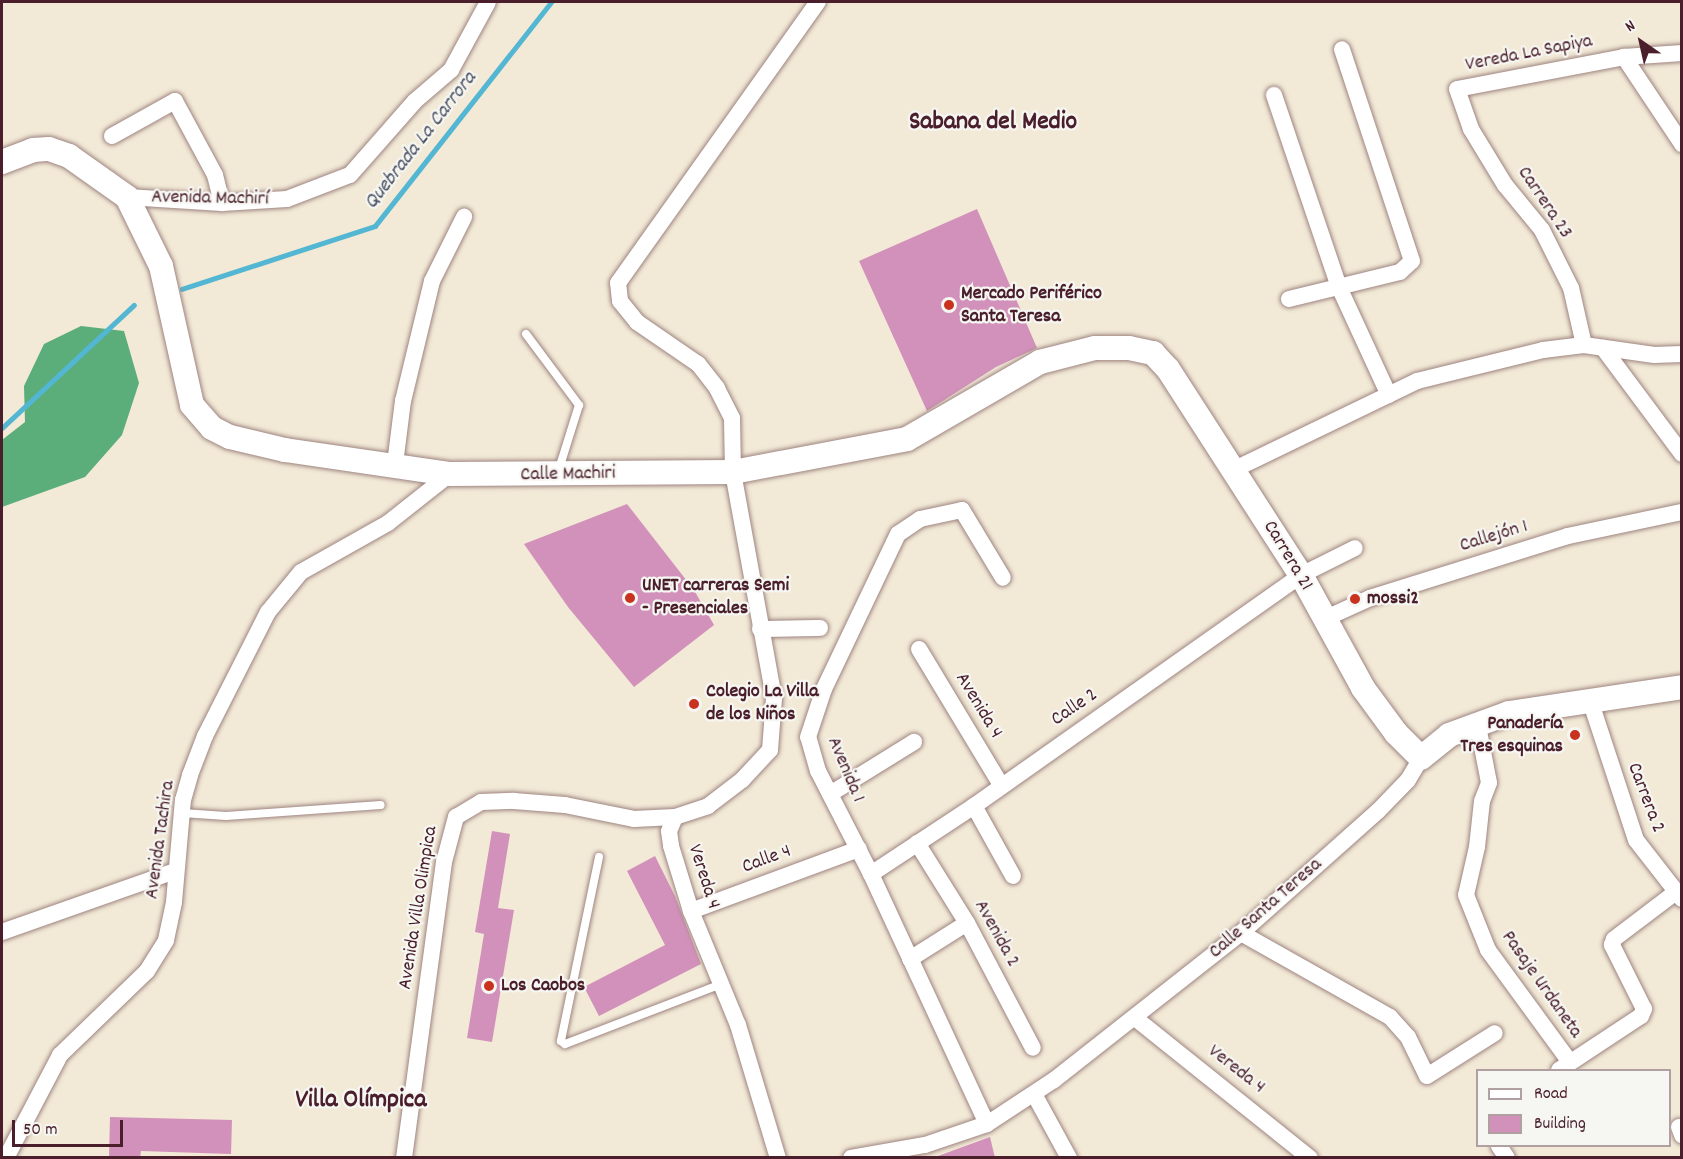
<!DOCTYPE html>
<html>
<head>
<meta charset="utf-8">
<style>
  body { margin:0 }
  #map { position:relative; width:1683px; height:1159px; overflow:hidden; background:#f2e9d6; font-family:Dekko,sans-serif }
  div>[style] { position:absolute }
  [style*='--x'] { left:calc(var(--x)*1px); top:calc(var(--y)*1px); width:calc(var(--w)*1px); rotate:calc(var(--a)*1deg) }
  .forest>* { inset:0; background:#5bad7a }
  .stream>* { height:4.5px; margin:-2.25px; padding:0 2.25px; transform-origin:2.25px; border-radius:2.25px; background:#53b6d2 }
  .building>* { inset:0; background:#d291ba }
  .roads { filter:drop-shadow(0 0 2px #9e8480) drop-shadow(0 0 2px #9e8480) }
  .lane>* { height:8px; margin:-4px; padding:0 4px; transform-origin:4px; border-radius:4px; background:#fff }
  .street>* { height:16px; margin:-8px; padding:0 8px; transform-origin:8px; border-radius:8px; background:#fff }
  .secondary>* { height:24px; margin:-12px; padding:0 12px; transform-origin:12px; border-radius:12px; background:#fff }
  .dots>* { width:16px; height:16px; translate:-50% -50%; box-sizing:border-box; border:3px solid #f6f6f2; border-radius:50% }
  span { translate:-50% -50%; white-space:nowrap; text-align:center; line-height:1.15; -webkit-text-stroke:4.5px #f6f6f2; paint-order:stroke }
  .street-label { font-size:20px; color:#4a1f2b }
  .poi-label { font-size:20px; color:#4a1f2b; font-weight:700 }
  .left { translate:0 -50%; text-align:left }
  .right { translate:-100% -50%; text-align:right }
  .water-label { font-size:21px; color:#4d5465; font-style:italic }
  .district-label { font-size:26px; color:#4a1f2b; font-weight:700 }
  .frame { position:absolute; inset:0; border:3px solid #4a1f2b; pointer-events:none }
  .legend { position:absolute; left:1476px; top:1069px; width:195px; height:78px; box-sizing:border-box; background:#f6f6f2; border:2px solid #b1a0a2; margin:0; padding:8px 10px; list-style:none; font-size:18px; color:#4a1f2b }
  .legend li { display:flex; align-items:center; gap:12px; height:30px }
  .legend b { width:30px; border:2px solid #b1a0a2 }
  .north { position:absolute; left:1611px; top:12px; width:60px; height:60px; -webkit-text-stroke:4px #f6f6f2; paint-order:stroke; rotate:326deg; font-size:16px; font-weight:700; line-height:24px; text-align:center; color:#4a1f2b }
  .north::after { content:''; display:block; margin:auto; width:21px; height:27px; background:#4a1f2b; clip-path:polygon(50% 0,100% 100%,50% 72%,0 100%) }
  .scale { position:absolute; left:12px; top:1120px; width:111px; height:27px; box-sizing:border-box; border:3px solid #4a1f2b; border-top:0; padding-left:8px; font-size:18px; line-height:21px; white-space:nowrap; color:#4a1f2b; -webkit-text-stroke:4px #f6f6f2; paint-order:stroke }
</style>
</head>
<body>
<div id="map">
  <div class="forest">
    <i style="clip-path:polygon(81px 326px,124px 331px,139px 383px,122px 435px,85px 477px,2px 507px,2px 440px,25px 422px,24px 386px,44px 344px)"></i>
  </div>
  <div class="stream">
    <i style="--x:182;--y:289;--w:203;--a:-18.1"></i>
    <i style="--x:375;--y:226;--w:285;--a:-51.8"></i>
    <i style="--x:2;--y:428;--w:180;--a:-43"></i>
  </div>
  <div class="building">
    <i style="clip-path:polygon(977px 209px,1037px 348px,996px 367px,927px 411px,859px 261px)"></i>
    <i style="clip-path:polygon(627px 504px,694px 590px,714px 625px,634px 687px,568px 607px,524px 544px)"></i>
    <i style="clip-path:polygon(492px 831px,510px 834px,498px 908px,514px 910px,492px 1042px,467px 1038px,484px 934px,475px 932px)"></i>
    <i style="clip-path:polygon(655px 856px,675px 896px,701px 964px,599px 1016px,584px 987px,665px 945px,627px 871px)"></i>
    <i style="clip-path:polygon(110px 1117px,232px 1120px,231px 1154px,141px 1151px,140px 1158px,109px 1158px)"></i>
    <i style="clip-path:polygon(990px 1137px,995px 1158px,938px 1158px,938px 1156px)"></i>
  </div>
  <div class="roads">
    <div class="lane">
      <i style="--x:526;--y:334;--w:89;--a:53.3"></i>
      <i style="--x:579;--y:405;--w:67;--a:107.4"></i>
      <i style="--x:182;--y:813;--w:44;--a:3.9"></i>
      <i style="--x:226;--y:816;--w:155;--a:-4.1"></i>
      <i style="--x:599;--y:857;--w:188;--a:101.7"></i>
      <i style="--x:561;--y:1041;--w:5;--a:37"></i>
      <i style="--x:565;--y:1044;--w:167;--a:-21"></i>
    </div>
    <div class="street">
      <i style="--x:1624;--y:57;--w:105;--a:56.3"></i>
      <i style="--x:1274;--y:95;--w:203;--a:71.3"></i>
      <i style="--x:1339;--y:287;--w:119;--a:65.2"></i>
      <i style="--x:112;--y:136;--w:72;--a:-29.1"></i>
      <i style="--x:175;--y:101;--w:84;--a:61.6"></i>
      <i style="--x:215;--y:175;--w:29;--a:76"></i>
      <i style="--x:127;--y:197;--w:95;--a:3.6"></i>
      <i style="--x:222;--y:203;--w:65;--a:-3.5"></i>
      <i style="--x:287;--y:199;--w:67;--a:-20.9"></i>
      <i style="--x:350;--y:175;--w:98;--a:-48.7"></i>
      <i style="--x:415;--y:101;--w:48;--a:-40.7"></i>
      <i style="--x:451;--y:70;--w:77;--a:-61.4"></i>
      <i style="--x:1289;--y:299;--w:114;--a:-13.7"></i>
      <i style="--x:1400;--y:272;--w:16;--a:-43"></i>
      <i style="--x:1412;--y:261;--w:223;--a:-108.3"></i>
      <i style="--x:1584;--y:345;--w:58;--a:-102.8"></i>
      <i style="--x:1571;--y:288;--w:65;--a:-116.6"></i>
      <i style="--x:1542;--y:230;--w:58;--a:-129.4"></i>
      <i style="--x:1505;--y:185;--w:66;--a:-121.3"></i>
      <i style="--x:1471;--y:129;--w:42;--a:-109.3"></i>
      <i style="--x:1457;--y:89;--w:170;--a:-10.8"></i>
      <i style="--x:1624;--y:57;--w:58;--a:-3.9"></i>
      <i style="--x:1603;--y:348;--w:132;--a:53.3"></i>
      <i style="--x:395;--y:464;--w:64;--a:-82.8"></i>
      <i style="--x:403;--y:401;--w:123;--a:-76.4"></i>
      <i style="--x:432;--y:281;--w:72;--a:-63.4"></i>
      <i style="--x:1233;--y:470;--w:204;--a:-25.8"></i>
      <i style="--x:1417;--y:381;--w:130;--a:-13.8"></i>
      <i style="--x:1543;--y:350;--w:41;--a:-7"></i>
      <i style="--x:1584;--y:345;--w:71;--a:8.1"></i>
      <i style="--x:1654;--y:355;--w:28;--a:-2"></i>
      <i style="--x:1324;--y:619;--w:51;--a:-24.5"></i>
      <i style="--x:1370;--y:598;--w:207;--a:-17.4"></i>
      <i style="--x:1568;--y:536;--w:116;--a:-11.9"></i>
      <i style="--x:760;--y:629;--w:60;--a:-1"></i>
      <i style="--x:919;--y:649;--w:159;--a:58.9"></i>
      <i style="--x:1590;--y:700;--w:147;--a:71.8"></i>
      <i style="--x:1636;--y:840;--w:75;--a:52.1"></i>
      <i style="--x:1477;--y:721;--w:63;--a:79"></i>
      <i style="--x:1489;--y:783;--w:19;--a:111"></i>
      <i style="--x:1482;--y:801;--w:46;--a:96.2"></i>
      <i style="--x:1477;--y:847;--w:49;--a:102.9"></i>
      <i style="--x:1466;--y:895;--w:59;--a:68.2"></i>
      <i style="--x:1488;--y:950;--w:139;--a:53.8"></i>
      <i style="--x:830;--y:794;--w:99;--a:-31.8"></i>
      <i style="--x:974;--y:806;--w:80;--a:60.9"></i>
      <i style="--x:675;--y:817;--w:15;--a:113"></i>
      <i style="--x:669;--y:831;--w:15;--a:82"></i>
      <i style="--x:671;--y:846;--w:68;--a:72.9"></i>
      <i style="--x:691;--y:911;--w:123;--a:67.6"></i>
      <i style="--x:738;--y:1025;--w:139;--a:73.3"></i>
      <i style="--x:917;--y:843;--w:94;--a:58"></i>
      <i style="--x:967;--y:923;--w:141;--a:62.2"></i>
      <i style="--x:871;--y:874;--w:123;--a:-33.4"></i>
      <i style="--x:974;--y:806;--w:400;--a:-35.2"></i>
      <i style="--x:1301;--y:575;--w:60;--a:-26.6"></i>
      <i style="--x:691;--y:911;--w:179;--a:-20.3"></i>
      <i style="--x:2;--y:932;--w:183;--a:-19.4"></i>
      <i style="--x:1241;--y:933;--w:171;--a:29.4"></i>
      <i style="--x:1390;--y:1017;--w:27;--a:48"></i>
      <i style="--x:1408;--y:1037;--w:43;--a:64"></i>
      <i style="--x:1427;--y:1076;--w:80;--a:-32.3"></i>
      <i style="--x:910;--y:959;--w:67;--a:-32.3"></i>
      <i style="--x:1135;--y:1018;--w:224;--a:38.7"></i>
      <i style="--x:1559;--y:1070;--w:98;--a:-33.4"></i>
      <i style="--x:1641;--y:1016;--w:8;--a:-67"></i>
      <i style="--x:1644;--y:1009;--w:72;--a:-116.6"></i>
      <i style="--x:1612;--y:945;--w:6;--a:-72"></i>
      <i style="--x:1614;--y:939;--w:78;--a:-37.2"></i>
      <i style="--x:1034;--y:1094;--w:73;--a:61.3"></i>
      <i style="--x:987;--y:1124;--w:276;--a:-114.9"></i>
      <i style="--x:871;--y:874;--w:116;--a:-117.2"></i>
      <i style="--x:818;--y:771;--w:35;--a:-106"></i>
      <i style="--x:808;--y:737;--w:51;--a:-71.6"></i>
      <i style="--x:824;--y:689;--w:172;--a:-64.5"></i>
      <i style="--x:898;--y:534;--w:27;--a:-34"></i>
      <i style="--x:920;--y:519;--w:43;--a:-12.1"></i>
      <i style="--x:962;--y:510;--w:79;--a:58.9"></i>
      <i style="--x:1679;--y:1127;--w:9;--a:69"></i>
      <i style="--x:1499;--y:1146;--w:14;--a:56"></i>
      <i style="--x:6;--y:1158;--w:116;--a:-62.3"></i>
      <i style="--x:60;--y:1055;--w:121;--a:-44"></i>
      <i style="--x:147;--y:971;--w:36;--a:-58"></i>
      <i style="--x:166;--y:940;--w:39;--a:-78"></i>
      <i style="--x:174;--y:902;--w:102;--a:-85"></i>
      <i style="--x:183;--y:800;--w:26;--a:-74"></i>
      <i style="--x:190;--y:775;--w:42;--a:-69"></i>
      <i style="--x:205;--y:736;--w:139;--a:-63.1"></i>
      <i style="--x:268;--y:612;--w:52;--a:-50.5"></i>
      <i style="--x:301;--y:572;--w:100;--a:-29.4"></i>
      <i style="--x:388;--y:523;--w:79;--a:-38.3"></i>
      <i style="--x:404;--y:1158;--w:299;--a:-82.3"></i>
      <i style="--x:444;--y:862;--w:47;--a:-75.1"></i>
      <i style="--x:456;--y:817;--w:29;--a:-31"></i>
      <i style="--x:481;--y:802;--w:33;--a:-2"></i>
      <i style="--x:514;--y:801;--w:51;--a:4.5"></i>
      <i style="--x:565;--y:805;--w:70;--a:11.5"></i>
      <i style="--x:634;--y:819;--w:41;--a:-2.8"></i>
      <i style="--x:675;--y:817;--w:35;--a:-18"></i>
      <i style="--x:708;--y:806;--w:43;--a:-37.4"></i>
      <i style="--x:742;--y:780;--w:41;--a:-47"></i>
      <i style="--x:770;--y:750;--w:52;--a:-85.6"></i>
      <i style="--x:774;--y:698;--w:230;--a:-100.3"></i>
      <i style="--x:733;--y:472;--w:54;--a:-91.1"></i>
      <i style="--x:732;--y:418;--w:34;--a:-117"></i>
      <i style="--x:717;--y:388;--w:31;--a:-128"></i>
      <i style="--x:698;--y:364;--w:74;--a:-145.5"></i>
      <i style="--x:637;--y:322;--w:27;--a:-129"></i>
      <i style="--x:620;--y:301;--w:18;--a:-96"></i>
      <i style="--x:618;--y:283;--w:345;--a:-54.6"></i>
      <i style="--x:851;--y:1158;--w:75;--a:-10"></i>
      <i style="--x:925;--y:1145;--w:65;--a:-18.7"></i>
      <i style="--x:987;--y:1124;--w:80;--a:-33.3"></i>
      <i style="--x:1054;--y:1080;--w:238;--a:-38.2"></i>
      <i style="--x:1241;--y:933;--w:183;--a:-41.7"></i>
      <i style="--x:1378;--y:811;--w:43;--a:-45.9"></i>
      <i style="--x:1408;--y:780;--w:26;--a:-59"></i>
    </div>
    <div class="secondary">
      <i style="--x:2;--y:162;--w:33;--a:-21"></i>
      <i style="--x:33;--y:150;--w:16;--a:-4"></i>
      <i style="--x:49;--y:149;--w:21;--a:19"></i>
      <i style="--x:69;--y:156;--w:71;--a:35.3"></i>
      <i style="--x:127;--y:197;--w:77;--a:63.8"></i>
      <i style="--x:161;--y:266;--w:142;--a:77.4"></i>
      <i style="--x:192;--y:405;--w:30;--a:49"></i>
      <i style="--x:212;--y:428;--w:20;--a:27"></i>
      <i style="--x:230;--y:437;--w:57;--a:13.3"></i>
      <i style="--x:285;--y:450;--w:167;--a:8.3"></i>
      <i style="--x:450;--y:474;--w:283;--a:-0.4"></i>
      <i style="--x:733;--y:472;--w:177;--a:-10.7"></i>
      <i style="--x:907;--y:439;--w:154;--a:-30.1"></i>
      <i style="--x:1040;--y:362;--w:57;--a:-14.3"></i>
      <i style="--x:1095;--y:348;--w:34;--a:0"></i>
      <i style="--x:1129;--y:348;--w:25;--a:12"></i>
      <i style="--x:1153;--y:353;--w:22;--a:47"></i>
      <i style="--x:1168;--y:369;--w:245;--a:57.2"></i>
      <i style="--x:1301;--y:575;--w:129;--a:61.2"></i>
      <i style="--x:1363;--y:688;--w:56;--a:53.7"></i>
      <i style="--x:1396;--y:733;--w:35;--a:45"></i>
      <i style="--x:1421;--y:758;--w:36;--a:-39"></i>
      <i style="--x:1449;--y:735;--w:64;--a:-20.1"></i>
      <i style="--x:1509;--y:713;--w:175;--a:-8.5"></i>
    </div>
  </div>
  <div class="dots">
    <i style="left:949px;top:305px;background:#c8321e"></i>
    <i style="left:630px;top:598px;background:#c8321e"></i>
    <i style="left:1355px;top:599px;background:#c8321e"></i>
    <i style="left:694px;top:704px;background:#c8321e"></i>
    <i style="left:1575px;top:735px;background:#c8321e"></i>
    <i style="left:489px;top:986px;background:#c8321e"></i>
  </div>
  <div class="street-label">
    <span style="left:1529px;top:54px;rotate:-11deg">Vereda La Sapiya</span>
    <span style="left:210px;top:199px;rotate:1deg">Avenida Machirí</span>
    <span style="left:1544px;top:203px;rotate:56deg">Carrera 23</span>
    <span style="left:568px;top:475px;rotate:-1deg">Calle Machiri</span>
    <span style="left:1494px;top:537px;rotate:-17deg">Callejón 1</span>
    <span style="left:1287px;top:556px;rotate:59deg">Carrera 21</span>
    <span style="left:978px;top:706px;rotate:59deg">Avenida 4</span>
    <span style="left:1075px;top:708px;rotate:-34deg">Calle 2</span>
    <span style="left:845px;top:770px;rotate:67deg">Avenida 1</span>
    <span style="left:1645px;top:798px;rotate:69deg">Carrera 2</span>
    <span style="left:161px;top:840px;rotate:-82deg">Avenida Tachira</span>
    <span style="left:767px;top:860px;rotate:-20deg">Calle 4</span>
    <span style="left:703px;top:877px;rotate:72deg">Vereda 4</span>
    <span style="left:419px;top:908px;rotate:-81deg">Avenida Villa Olimpica</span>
    <span style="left:1266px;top:909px;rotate:-41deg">Calle Santa Teresa</span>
    <span style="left:996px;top:934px;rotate:61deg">Avenida 2</span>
    <span style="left:1541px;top:985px;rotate:55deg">Pasaje Urdaneta</span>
    <span style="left:1236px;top:1070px;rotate:38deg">Vereda 4</span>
  </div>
  <div class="poi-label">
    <span class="left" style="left:961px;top:306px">Mercado Periférico<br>Santa Teresa</span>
    <span class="left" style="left:642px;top:598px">UNET carreras Semi<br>- Presenciales</span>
    <span class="left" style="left:1367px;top:599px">mossi2</span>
    <span class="left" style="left:706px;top:704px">Colegio La Villa<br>de los Niños</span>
    <span class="right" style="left:1563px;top:736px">Panadería<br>Tres esquinas</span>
    <span class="left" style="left:501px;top:986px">Los Caobos</span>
  </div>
  <div class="water-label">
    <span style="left:421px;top:141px;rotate:-52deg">Quebrada La Carrora</span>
  </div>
  <div class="district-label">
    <span style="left:993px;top:123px">Sabana del Medio</span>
    <span style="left:361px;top:1101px">Villa Olímpica</span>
  </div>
  <div class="frame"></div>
  <ul class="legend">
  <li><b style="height:8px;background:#fff"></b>Road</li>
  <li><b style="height:16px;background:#d291ba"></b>Building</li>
  </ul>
  <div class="north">N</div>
  <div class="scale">50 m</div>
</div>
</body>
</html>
